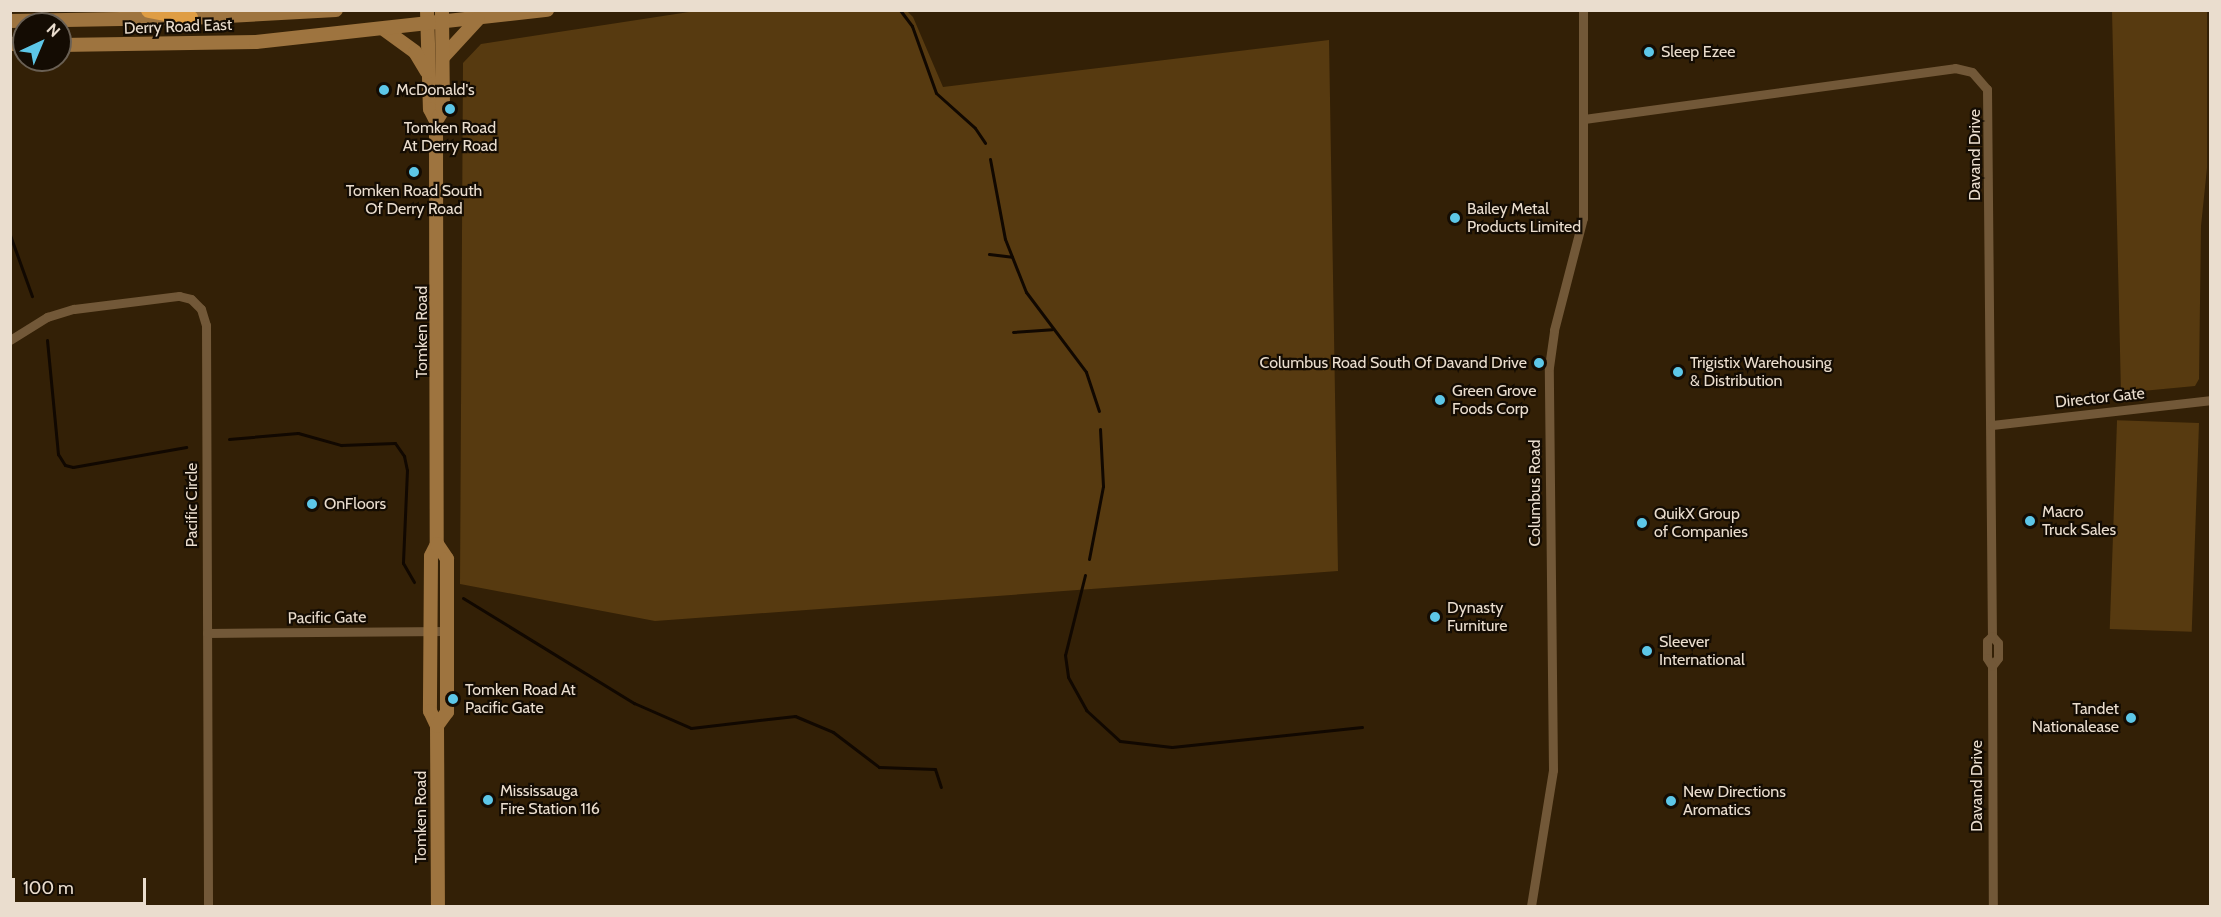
<!DOCTYPE html>
<html>
<head>
<meta charset="utf-8">
<style>
  body { margin:0 }
  #map { position:relative; width:2221px; height:917px; overflow:hidden; background:#332006; font-family:Cabin,sans-serif }
  div>[style] { position:absolute }
  [style*='--x'] { left:calc(var(--x)*1px); top:calc(var(--y)*1px); width:calc(var(--w)*1px); rotate:calc(var(--a)*1deg) }
  .green>* { inset:0; background:#573a10; transform-origin:0 0 }
  .stream>* { height:3px; margin:-1.5px; padding:0 1.5px; transform-origin:1.5px; border-radius:1.5px; background:#110801 }
  .street>* { height:9px; margin:-4.5px; padding:0 4.5px; transform-origin:4.5px; border-radius:4.5px; background:#725838 }
  .secondary>* { height:14px; margin:-7px; padding:0 7px; transform-origin:7px; border-radius:7px; background:#9e743f }
  .highway>* { height:16px; margin:-8px; padding:0 8px; transform-origin:8px; border-radius:8px; background:#df9d44 }
  .dots>* { width:16px; height:16px; translate:-50% -50%; box-sizing:border-box; border:3px solid #140c03; border-radius:50% }
  span { translate:-50% -50%; white-space:nowrap; text-align:center; line-height:1.15; -webkit-text-stroke:4.5px #140c03; paint-order:stroke }
  .street-label { font-size:16px; color:#eaddce }
  .poi-label { font-size:16px; color:#eaddce }
  .left { translate:0 -50%; text-align:left }
  .right { translate:-100% -50%; text-align:right }
  .frame { position:absolute; inset:0; border:12px solid #eaddce; pointer-events:none }
  .north { position:absolute; left:12px; top:12px; width:60px; height:60px; box-sizing:border-box; background:#140c03; border:2px solid #6a6054; border-radius:50%; rotate:44deg; font-size:16px; font-weight:700; line-height:24px; text-align:center; color:#eaddce }
  .north::after { content:''; display:block; margin:auto; width:21px; height:27px; background:#5dc7e8; clip-path:polygon(50% 0,100% 100%,50% 72%,0 100%) }
  .scale { position:absolute; left:12px; top:878px; width:134px; height:27px; box-sizing:border-box; border:3px solid #eaddce; border-top:0; padding-left:8px; font-size:18px; line-height:21px; white-space:nowrap; color:#eaddce; -webkit-text-stroke:4px #140c03; paint-order:stroke }
</style>
</head>
<body>
<div id="map">
  <div class="green">
    <i style="clip-path:polygon(702px 10px,907px 11px,913px 17px,943px 87px,1329px 40px,1338px 571px,655px 621px,460px 584px,463px 63px,481px 44px)"></i>
    <i style="clip-path:polygon(2112px 11px,2207px 11px,2207px 168px,2201px 226px,2199px 379px,2195px 386px,2121px 393px)"></i>
    <i style="left:2199px;top:423px;width:209px;height:82px;rotate:92deg"></i>
  </div>
  <div class="stream">
    <i style="--x:900;--y:10;--w:20;--a:53"></i>
    <i style="--x:912;--y:26;--w:71;--a:70.3"></i>
    <i style="--x:936;--y:93;--w:52;--a:41.9"></i>
    <i style="--x:975;--y:128;--w:18;--a:56"></i>
    <i style="--x:990;--y:159;--w:81;--a:79.4"></i>
    <i style="--x:1005;--y:239;--w:57;--a:68.4"></i>
    <i style="--x:1026;--y:292;--w:100;--a:53.1"></i>
    <i style="--x:1086;--y:372;--w:41;--a:71.6"></i>
    <i style="--x:10;--y:235;--w:65;--a:70.2"></i>
    <i style="--x:989;--y:254;--w:23;--a:7"></i>
    <i style="--x:1013;--y:332;--w:39;--a:-4"></i>
    <i style="--x:47;--y:340;--w:115;--a:84.5"></i>
    <i style="--x:58;--y:454;--w:13;--a:58"></i>
    <i style="--x:65;--y:465;--w:8;--a:14"></i>
    <i style="--x:73;--y:467;--w:115;--a:-10"></i>
    <i style="--x:229;--y:439;--w:69;--a:-5"></i>
    <i style="--x:298;--y:433;--w:45;--a:15.6"></i>
    <i style="--x:341;--y:445;--w:54;--a:-2.1"></i>
    <i style="--x:395;--y:443;--w:16;--a:55"></i>
    <i style="--x:404;--y:456;--w:14;--a:78"></i>
    <i style="--x:407;--y:470;--w:93;--a:92.5"></i>
    <i style="--x:403;--y:563;--w:22;--a:60"></i>
    <i style="--x:1089;--y:559;--w:74;--a:-79.1"></i>
    <i style="--x:1103;--y:486;--w:57;--a:-93"></i>
    <i style="--x:1085;--y:575;--w:82;--a:104"></i>
    <i style="--x:1065;--y:655;--w:22;--a:82"></i>
    <i style="--x:1068;--y:677;--w:38;--a:61"></i>
    <i style="--x:1086;--y:710;--w:46;--a:42.4"></i>
    <i style="--x:1120;--y:741;--w:52;--a:6.6"></i>
    <i style="--x:1172;--y:747;--w:191;--a:-6"></i>
    <i style="--x:463;--y:598;--w:201;--a:31.6"></i>
    <i style="--x:634;--y:703;--w:62;--a:23.7"></i>
    <i style="--x:691;--y:728;--w:105;--a:-6.6"></i>
    <i style="--x:795;--y:716;--w:41;--a:22.8"></i>
    <i style="--x:833;--y:732;--w:58;--a:37.3"></i>
    <i style="--x:879;--y:767;--w:56;--a:2"></i>
    <i style="--x:935;--y:769;--w:19;--a:72"></i>
  </div>
  <div class="street">
    <i style="--x:1584;--y:119;--w:374;--a:-7.8"></i>
    <i style="--x:1955;--y:68;--w:17;--a:13"></i>
    <i style="--x:1972;--y:72;--w:23;--a:49"></i>
    <i style="--x:1987;--y:89;--w:547;--a:89.48"></i>
    <i style="--x:1992;--y:636;--w:9;--a:49"></i>
    <i style="--x:1998;--y:643;--w:15;--a:90"></i>
    <i style="--x:1998;--y:658;--w:10;--a:127"></i>
    <i style="--x:1992;--y:666;--w:240;--a:89.8"></i>
    <i style="--x:10;--y:340;--w:44;--a:-31.9"></i>
    <i style="--x:47;--y:317;--w:28;--a:-17"></i>
    <i style="--x:74;--y:309;--w:106;--a:-7.1"></i>
    <i style="--x:179;--y:296;--w:12;--a:14"></i>
    <i style="--x:191;--y:299;--w:14;--a:45"></i>
    <i style="--x:201;--y:309;--w:17;--a:73"></i>
    <i style="--x:206;--y:325;--w:581;--a:89.8"></i>
    <i style="--x:1992;--y:425;--w:219;--a:-6.5"></i>
    <i style="--x:207;--y:633;--w:240;--a:-0.5"></i>
    <i style="--x:1992;--y:636;--w:7;--a:135"></i>
    <i style="--x:1987;--y:641;--w:17;--a:90"></i>
    <i style="--x:1987;--y:658;--w:9;--a:58"></i>
    <i style="--x:1531;--y:906;--w:138;--a:-80.8"></i>
    <i style="--x:1553;--y:770;--w:403;--a:-90.6"></i>
    <i style="--x:1549;--y:367;--w:37;--a:-82"></i>
    <i style="--x:1554;--y:330;--w:116;--a:-75.5"></i>
    <i style="--x:1583;--y:218;--w:208;--a:-90"></i>
  </div>
  <div class="secondary">
    <i style="--x:427;--y:10;--w:99;--a:88.3"></i>
    <i style="--x:430;--y:109;--w:13;--a:63"></i>
    <i style="--x:436;--y:121;--w:19;--a:90"></i>
    <i style="--x:436;--y:140;--w:404;--a:89.9"></i>
    <i style="--x:437;--y:544;--w:13;--a:117"></i>
    <i style="--x:431;--y:556;--w:155;--a:90.4"></i>
    <i style="--x:430;--y:711;--w:17;--a:65"></i>
    <i style="--x:437;--y:726;--w:180;--a:89.7"></i>
    <i style="--x:10;--y:21;--w:180;--a:-1"></i>
    <i style="--x:190;--y:18;--w:146;--a:-3.1"></i>
    <i style="--x:385;--y:30;--w:37;--a:36"></i>
    <i style="--x:415;--y:52;--w:23;--a:59"></i>
    <i style="--x:10;--y:44;--w:14;--a:0"></i>
    <i style="--x:60;--y:45;--w:196;--a:-0.9"></i>
    <i style="--x:256;--y:42;--w:293;--a:-6.3"></i>
    <i style="--x:444;--y:56;--w:50;--a:-47.4"></i>
    <i style="--x:436;--y:121;--w:13;--a:-58"></i>
    <i style="--x:443;--y:110;--w:100;--a:-90.6"></i>
    <i style="--x:437;--y:544;--w:18;--a:56"></i>
    <i style="--x:447;--y:559;--w:153;--a:90"></i>
    <i style="--x:447;--y:712;--w:17;--a:126"></i>
  </div>
  <div class="highway">
    <i style="--x:149;--y:10;--w:42;--a:11"></i>
  </div>
  <div class="dots">
    <i style="left:1649px;top:52px;background:#5dc7e8"></i>
    <i style="left:384px;top:90px;background:#5dc7e8"></i>
    <i style="left:450px;top:109px;background:#5dc7e8"></i>
    <i style="left:414px;top:172px;background:#5dc7e8"></i>
    <i style="left:1455px;top:218px;background:#5dc7e8"></i>
    <i style="left:1539px;top:363px;background:#5dc7e8"></i>
    <i style="left:1678px;top:372px;background:#5dc7e8"></i>
    <i style="left:1440px;top:400px;background:#5dc7e8"></i>
    <i style="left:312px;top:504px;background:#5dc7e8"></i>
    <i style="left:2030px;top:521px;background:#5dc7e8"></i>
    <i style="left:1642px;top:523px;background:#5dc7e8"></i>
    <i style="left:1435px;top:617px;background:#5dc7e8"></i>
    <i style="left:1647px;top:651px;background:#5dc7e8"></i>
    <i style="left:453px;top:699px;background:#5dc7e8"></i>
    <i style="left:2131px;top:718px;background:#5dc7e8"></i>
    <i style="left:488px;top:800px;background:#5dc7e8"></i>
    <i style="left:1671px;top:801px;background:#5dc7e8"></i>
  </div>
  <div class="street-label">
    <span style="left:178px;top:27px;rotate:-2deg">Derry Road East</span>
    <span style="left:1975px;top:155px;rotate:-90deg">Davand Drive</span>
    <span style="left:422px;top:332px;rotate:-90deg">Tomken Road</span>
    <span style="left:2100px;top:398px;rotate:-6deg">Director Gate</span>
    <span style="left:1535px;top:493px;rotate:-90deg">Columbus Road</span>
    <span style="left:192px;top:505px;rotate:-90deg">Pacific Circle</span>
    <span style="left:327px;top:618px;rotate:-1deg">Pacific Gate</span>
    <span style="left:1977px;top:786px;rotate:-90deg">Davand Drive</span>
    <span style="left:421px;top:817px;rotate:-90deg">Tomken Road</span>
  </div>
  <div class="poi-label">
    <span class="left" style="left:1661px;top:52px">Sleep Ezee</span>
    <span class="left" style="left:396px;top:90px">McDonald's</span>
    <span style="left:450px;top:137px">Tomken Road<br>At Derry Road</span>
    <span style="left:414px;top:200px">Tomken Road South<br>Of Derry Road</span>
    <span class="left" style="left:1467px;top:218px">Bailey Metal<br>Products Limited</span>
    <span class="right" style="left:1527px;top:363px">Columbus Road South Of Davand Drive</span>
    <span class="left" style="left:1690px;top:372px">Trigistix Warehousing<br>&amp; Distribution</span>
    <span class="left" style="left:1452px;top:400px">Green Grove<br>Foods Corp</span>
    <span class="left" style="left:324px;top:504px">OnFloors</span>
    <span class="left" style="left:2042px;top:521px">Macro<br>Truck Sales</span>
    <span class="left" style="left:1654px;top:523px">QuikX Group<br>of Companies</span>
    <span class="left" style="left:1447px;top:617px">Dynasty<br>Furniture</span>
    <span class="left" style="left:1659px;top:651px">Sleever<br>International</span>
    <span class="left" style="left:465px;top:699px">Tomken Road At<br>Pacific Gate</span>
    <span class="right" style="left:2119px;top:718px">Tandet<br>Nationalease</span>
    <span class="left" style="left:500px;top:800px">Mississauga<br>Fire Station 116</span>
    <span class="left" style="left:1683px;top:801px">New Directions<br>Aromatics</span>
  </div>
  <div class="frame"></div>
  <div class="north">N</div>
  <div class="scale">100 m</div>
</div>
</body>
</html>
